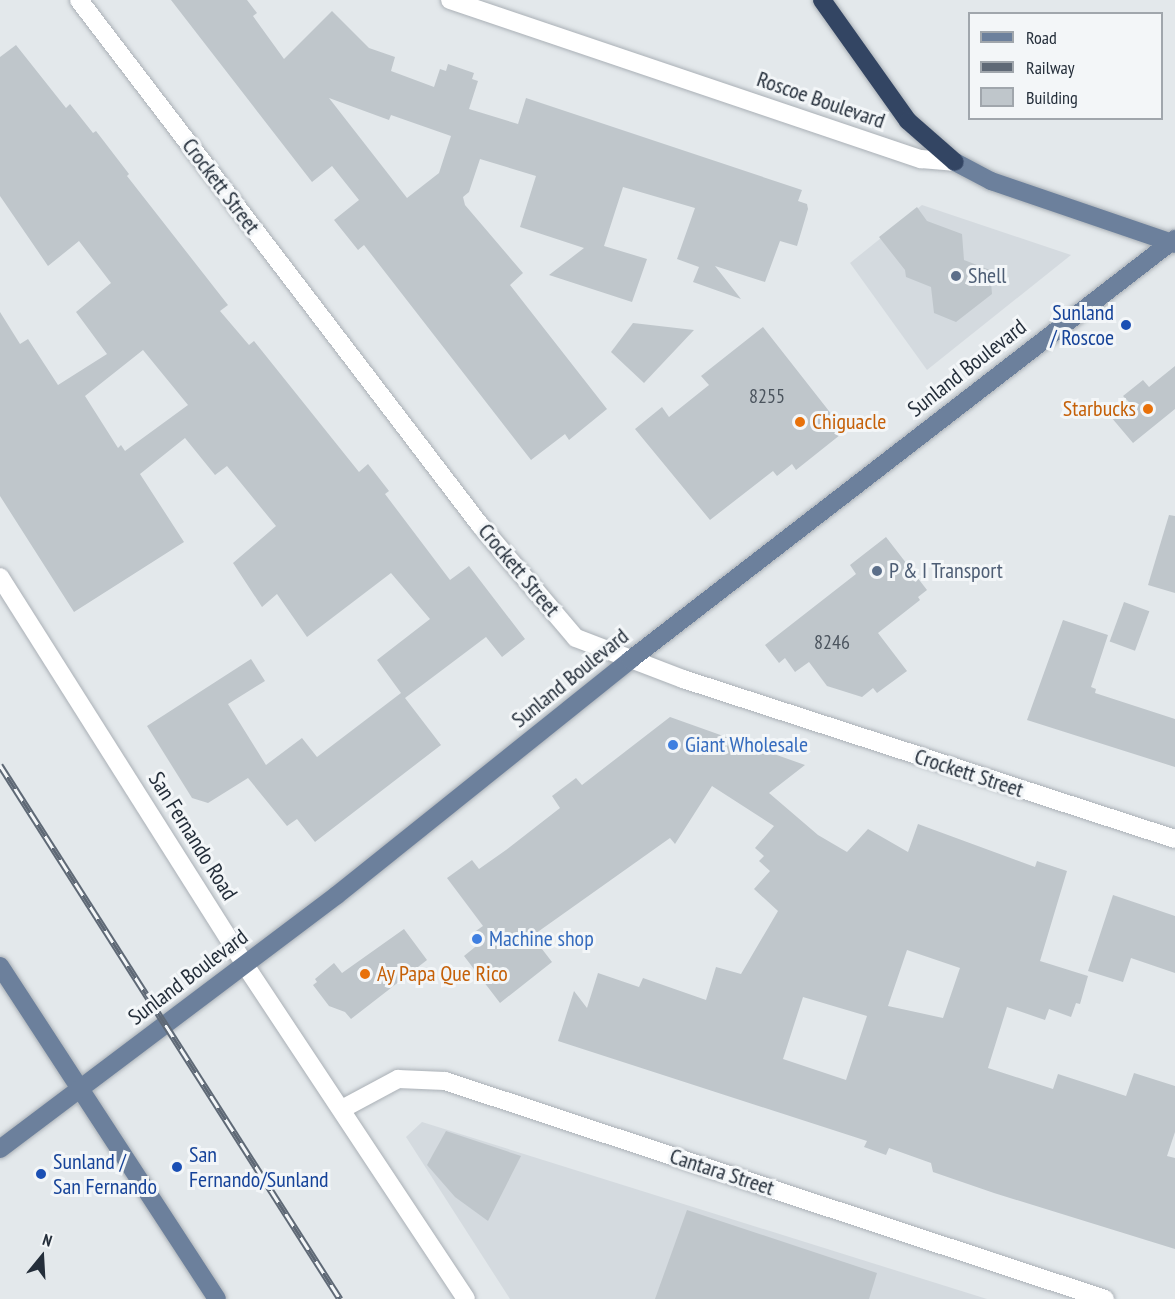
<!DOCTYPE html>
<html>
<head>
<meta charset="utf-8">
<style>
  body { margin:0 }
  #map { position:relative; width:1175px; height:1299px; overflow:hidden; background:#e3e8eb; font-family:"PT Sans Narrow",sans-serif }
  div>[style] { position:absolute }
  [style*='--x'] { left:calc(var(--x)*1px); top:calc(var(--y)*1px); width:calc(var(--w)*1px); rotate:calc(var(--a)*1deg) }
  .built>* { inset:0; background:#d4dadf }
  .building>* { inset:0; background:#bfc6cb; transform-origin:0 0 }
  .roads { filter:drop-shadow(0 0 2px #aab0b6) drop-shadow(0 0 2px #aab0b6) }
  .minor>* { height:18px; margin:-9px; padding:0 9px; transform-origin:9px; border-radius:9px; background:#fff }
  .major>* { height:18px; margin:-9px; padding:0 9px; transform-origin:9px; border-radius:9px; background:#6c809c }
  .highway>* { height:18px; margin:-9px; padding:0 9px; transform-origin:9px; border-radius:9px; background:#334563 }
  .rail>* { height:7px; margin-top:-3.5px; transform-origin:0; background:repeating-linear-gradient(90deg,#f3f6f8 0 14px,#5f6976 0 28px); box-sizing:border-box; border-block:2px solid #5f6976 }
  .dots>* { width:16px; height:16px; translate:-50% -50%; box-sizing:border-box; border:3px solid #f3f6f8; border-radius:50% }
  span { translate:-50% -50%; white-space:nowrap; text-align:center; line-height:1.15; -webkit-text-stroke:6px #f3f6f8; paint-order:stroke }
  .number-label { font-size:20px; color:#4b545e }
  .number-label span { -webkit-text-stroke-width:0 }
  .street-label { font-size:22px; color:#242e3a }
  .service-label { font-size:22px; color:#4e5e75 }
  .left { translate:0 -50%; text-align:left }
  .transit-label { font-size:22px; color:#164399 }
  .right { translate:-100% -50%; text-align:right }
  .food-label { font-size:22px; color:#c56008 }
  .shop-label { font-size:22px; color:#366cbe }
  .legend { position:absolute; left:968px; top:12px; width:195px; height:108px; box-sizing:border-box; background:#f3f6f8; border:2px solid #a0a6ac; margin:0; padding:8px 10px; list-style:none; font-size:18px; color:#242e3a }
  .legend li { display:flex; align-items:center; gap:12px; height:30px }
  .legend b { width:30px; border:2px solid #a0a6ac }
  .north { position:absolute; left:12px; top:1227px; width:60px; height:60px; -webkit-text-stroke:4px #f3f6f8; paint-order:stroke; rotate:18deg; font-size:16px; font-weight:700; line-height:24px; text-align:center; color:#242e3a }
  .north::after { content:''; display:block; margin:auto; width:21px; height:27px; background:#242e3a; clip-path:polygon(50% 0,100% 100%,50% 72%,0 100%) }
</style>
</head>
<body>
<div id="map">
  <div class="built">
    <i style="clip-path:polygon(922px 205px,1071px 255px,927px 370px,850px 263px)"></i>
    <i style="clip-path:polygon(422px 1122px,987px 1299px,510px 1299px,406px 1137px)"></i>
  </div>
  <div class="building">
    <i style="clip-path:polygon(evenodd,171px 0,247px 0,257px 13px,253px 16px,284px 59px,332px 11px,369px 48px,395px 57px,391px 71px,434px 87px,440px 69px,446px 71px,448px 64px,474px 73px,472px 79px,478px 81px,469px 109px,518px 124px,526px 98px,802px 190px,798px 201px,807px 204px,808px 209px,797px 246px,780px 241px,765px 282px,715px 266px,741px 299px,693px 282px,699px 267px,677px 259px,695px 208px,623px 187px,604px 246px,647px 259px,632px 302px,549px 275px,584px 248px,520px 227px,536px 176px,480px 159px,469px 192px,463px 197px,465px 205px,523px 273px,510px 285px,607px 409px,569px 440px,565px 434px,531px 460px,364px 245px,358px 250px,334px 220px,359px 200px,332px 166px,312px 182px,171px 0,329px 98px,389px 120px,391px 115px,451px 136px,439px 173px,407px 198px,329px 98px)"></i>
    <i style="clip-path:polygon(evenodd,16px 45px,66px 108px,70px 104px,93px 133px,96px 131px,129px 174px,127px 176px,228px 305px,220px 311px,249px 345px,254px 341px,359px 472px,368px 464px,389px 491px,385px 494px,450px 580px,469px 566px,525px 639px,502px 657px,486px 637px,405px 698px,441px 745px,315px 842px,297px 819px,287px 826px,248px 778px,208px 803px,192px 798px,147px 726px,251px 659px,265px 681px,228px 704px,266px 765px,302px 738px,317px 757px,401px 693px,377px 660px,430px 619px,391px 573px,307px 637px,277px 594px,262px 607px,233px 563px,276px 526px,227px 466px,215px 475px,185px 438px,140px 474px,184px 542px,74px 612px,0 496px,0 312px,20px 344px,28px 339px,58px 385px,107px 354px,76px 312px,111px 283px,79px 241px,48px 266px,0 196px,0 57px,16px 45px,143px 350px,188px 405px,125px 451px,121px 445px,118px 448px,85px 396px,143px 350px)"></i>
    <i style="clip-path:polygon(917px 207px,927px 221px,962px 234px,964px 260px,990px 270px,992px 294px,956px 322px,934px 313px,931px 287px,906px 277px,905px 270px,879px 237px)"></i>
    <i style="clip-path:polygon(633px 323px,694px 330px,644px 383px,611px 352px)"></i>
    <i style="clip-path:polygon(763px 327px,836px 420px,831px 423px,840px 435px,796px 470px,792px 464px,777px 476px,773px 471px,710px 520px,635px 429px,662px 407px,669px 417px,709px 385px,701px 376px)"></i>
    <i style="clip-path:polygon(1175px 366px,1175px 409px,1133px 443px,1111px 417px,1129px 402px,1123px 396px,1143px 380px,1149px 387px)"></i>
    <i style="clip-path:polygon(1169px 515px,1175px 516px,1175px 593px,1148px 585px)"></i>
    <i style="clip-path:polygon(886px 537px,927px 590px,918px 597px,920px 600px,878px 633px,907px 671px,877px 693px,873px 688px,862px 697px,827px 686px,809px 662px,795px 672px,785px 658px,779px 663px,765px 645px,856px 574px,850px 565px)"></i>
    <i style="left:1124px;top:602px;width:27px;height:42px;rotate:20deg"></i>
    <i style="clip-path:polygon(1063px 620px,1108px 635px,1091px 687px,1096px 689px,1095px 693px,1175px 719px,1175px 767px,1027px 720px)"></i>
    <i style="clip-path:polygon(evenodd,670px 717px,805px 765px,769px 793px,818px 835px,847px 852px,868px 829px,908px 852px,918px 824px,1035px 867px,1037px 861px,1067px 871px,1040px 961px,1088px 976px,1080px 1004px,1076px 1003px,1071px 1017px,1049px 1009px,1045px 1020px,1007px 1007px,988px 1068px,1053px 1089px,1058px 1074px,1126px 1096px,1134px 1073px,1175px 1086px,1175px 1132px,1167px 1156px,1175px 1158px,1175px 1249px,994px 1193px,933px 1172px,931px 1163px,889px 1148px,886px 1155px,864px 1147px,867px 1141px,558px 1041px,574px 991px,587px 1008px,598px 973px,639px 987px,643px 978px,706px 1000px,716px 967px,741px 974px,778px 911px,754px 889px,770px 871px,759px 861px,764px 856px,755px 848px,774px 826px,712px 786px,675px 844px,670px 838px,532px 936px,552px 962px,500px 1003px,464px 956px,480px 943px,473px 933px,483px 926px,447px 878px,472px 860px,479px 869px,506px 850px,560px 808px,552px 796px,576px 778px,582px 785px,670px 717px,907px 950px,960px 968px,943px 1018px,888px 1006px,907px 950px,670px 717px,803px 997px,867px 1016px,846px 1080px,783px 1059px,803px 997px)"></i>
    <i style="clip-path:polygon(1113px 895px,1175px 916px,1175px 973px,1131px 958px,1123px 982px,1088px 971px)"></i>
    <i style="clip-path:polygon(404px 929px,427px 960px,351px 1019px,345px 1012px,329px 1006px,313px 985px,317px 982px,315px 979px,334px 963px,342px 973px)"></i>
    <i style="clip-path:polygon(446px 1131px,521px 1156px,488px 1221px,455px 1197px,427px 1165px)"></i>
    <i style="clip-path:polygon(687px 1210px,877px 1273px,869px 1299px,655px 1299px)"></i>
  </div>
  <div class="roads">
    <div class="minor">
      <i style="--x:79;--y:0;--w:661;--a:52.63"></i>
      <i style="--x:480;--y:525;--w:148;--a:49.7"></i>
      <i style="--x:576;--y:638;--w:115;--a:21"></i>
      <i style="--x:683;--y:679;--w:517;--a:18.01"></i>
      <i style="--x:450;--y:0;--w:497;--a:18.7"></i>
      <i style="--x:921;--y:159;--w:34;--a:5"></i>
      <i style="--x:0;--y:577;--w:459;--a:57.7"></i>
      <i style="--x:245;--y:965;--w:400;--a:56.5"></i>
      <i style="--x:342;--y:1109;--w:64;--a:-28.2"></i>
      <i style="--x:398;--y:1079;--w:47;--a:2.4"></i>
      <i style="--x:445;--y:1081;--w:695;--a:18.28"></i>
    </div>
    <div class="major">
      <i style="--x:955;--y:162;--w:41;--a:27.8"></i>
      <i style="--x:991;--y:181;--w:194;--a:18.9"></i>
      <i style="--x:0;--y:966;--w:397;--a:56.9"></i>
      <i style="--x:0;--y:1149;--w:422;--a:-37"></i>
      <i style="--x:337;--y:895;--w:376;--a:-38.7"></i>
      <i style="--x:630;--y:660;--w:689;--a:-37.69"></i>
    </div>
    <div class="highway">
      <i style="--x:822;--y:0;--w:148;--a:54.6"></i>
      <i style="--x:908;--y:121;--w:62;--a:41.1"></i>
    </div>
  </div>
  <div class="rail">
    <i style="--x:0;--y:765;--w:633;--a:57.51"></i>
  </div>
  <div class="dots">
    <i style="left:956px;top:276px;background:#5c6f8a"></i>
    <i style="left:1126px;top:325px;background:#1a4fb4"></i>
    <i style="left:1148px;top:409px;background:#e8710a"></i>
    <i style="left:800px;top:422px;background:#e8710a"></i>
    <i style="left:877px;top:571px;background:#5c6f8a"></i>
    <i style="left:673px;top:745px;background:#3f7fe0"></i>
    <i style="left:477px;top:939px;background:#3f7fe0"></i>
    <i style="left:365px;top:974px;background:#e8710a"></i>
    <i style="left:177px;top:1167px;background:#1a4fb4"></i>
    <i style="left:41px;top:1174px;background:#1a4fb4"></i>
  </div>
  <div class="number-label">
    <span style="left:767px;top:396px">8255</span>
    <span style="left:832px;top:642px">8246</span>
  </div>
  <div class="street-label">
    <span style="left:821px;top:100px;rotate:19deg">Roscoe Boulevard</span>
    <span style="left:221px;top:186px;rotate:53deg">Crockett Street</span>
    <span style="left:967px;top:368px;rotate:-38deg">Sunland Boulevard</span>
    <span style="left:519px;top:570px;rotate:50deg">Crockett Street</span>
    <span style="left:570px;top:678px;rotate:-39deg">Sunland Boulevard</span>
    <span style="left:969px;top:773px;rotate:18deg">Crockett Street</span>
    <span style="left:193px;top:836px;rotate:58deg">San Fernando Road</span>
    <span style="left:188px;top:977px;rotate:-37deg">Sunland Boulevard</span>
    <span style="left:722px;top:1172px;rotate:18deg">Cantara Street</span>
  </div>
  <div class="service-label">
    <span class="left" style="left:968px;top:276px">Shell</span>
    <span class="left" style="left:889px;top:571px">P &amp; I Transport</span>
  </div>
  <div class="transit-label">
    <span class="right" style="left:1114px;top:325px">Sunland<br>/ Roscoe</span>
    <span class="left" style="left:189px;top:1167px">San<br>Fernando/Sunland</span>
    <span class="left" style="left:53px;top:1174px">Sunland /<br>San Fernando</span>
  </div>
  <div class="food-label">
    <span class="right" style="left:1136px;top:409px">Starbucks</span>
    <span class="left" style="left:812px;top:422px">Chiguacle</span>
    <span class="left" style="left:377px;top:974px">Ay Papa Que Rico</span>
  </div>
  <div class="shop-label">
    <span class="left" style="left:685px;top:745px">Giant Wholesale</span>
    <span class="left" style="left:489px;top:939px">Machine shop</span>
  </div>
  <ul class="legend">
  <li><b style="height:8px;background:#6c809c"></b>Road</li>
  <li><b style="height:8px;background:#5f6976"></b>Railway</li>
  <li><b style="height:16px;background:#bfc6cb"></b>Building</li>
  </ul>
  <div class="north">N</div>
</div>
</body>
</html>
